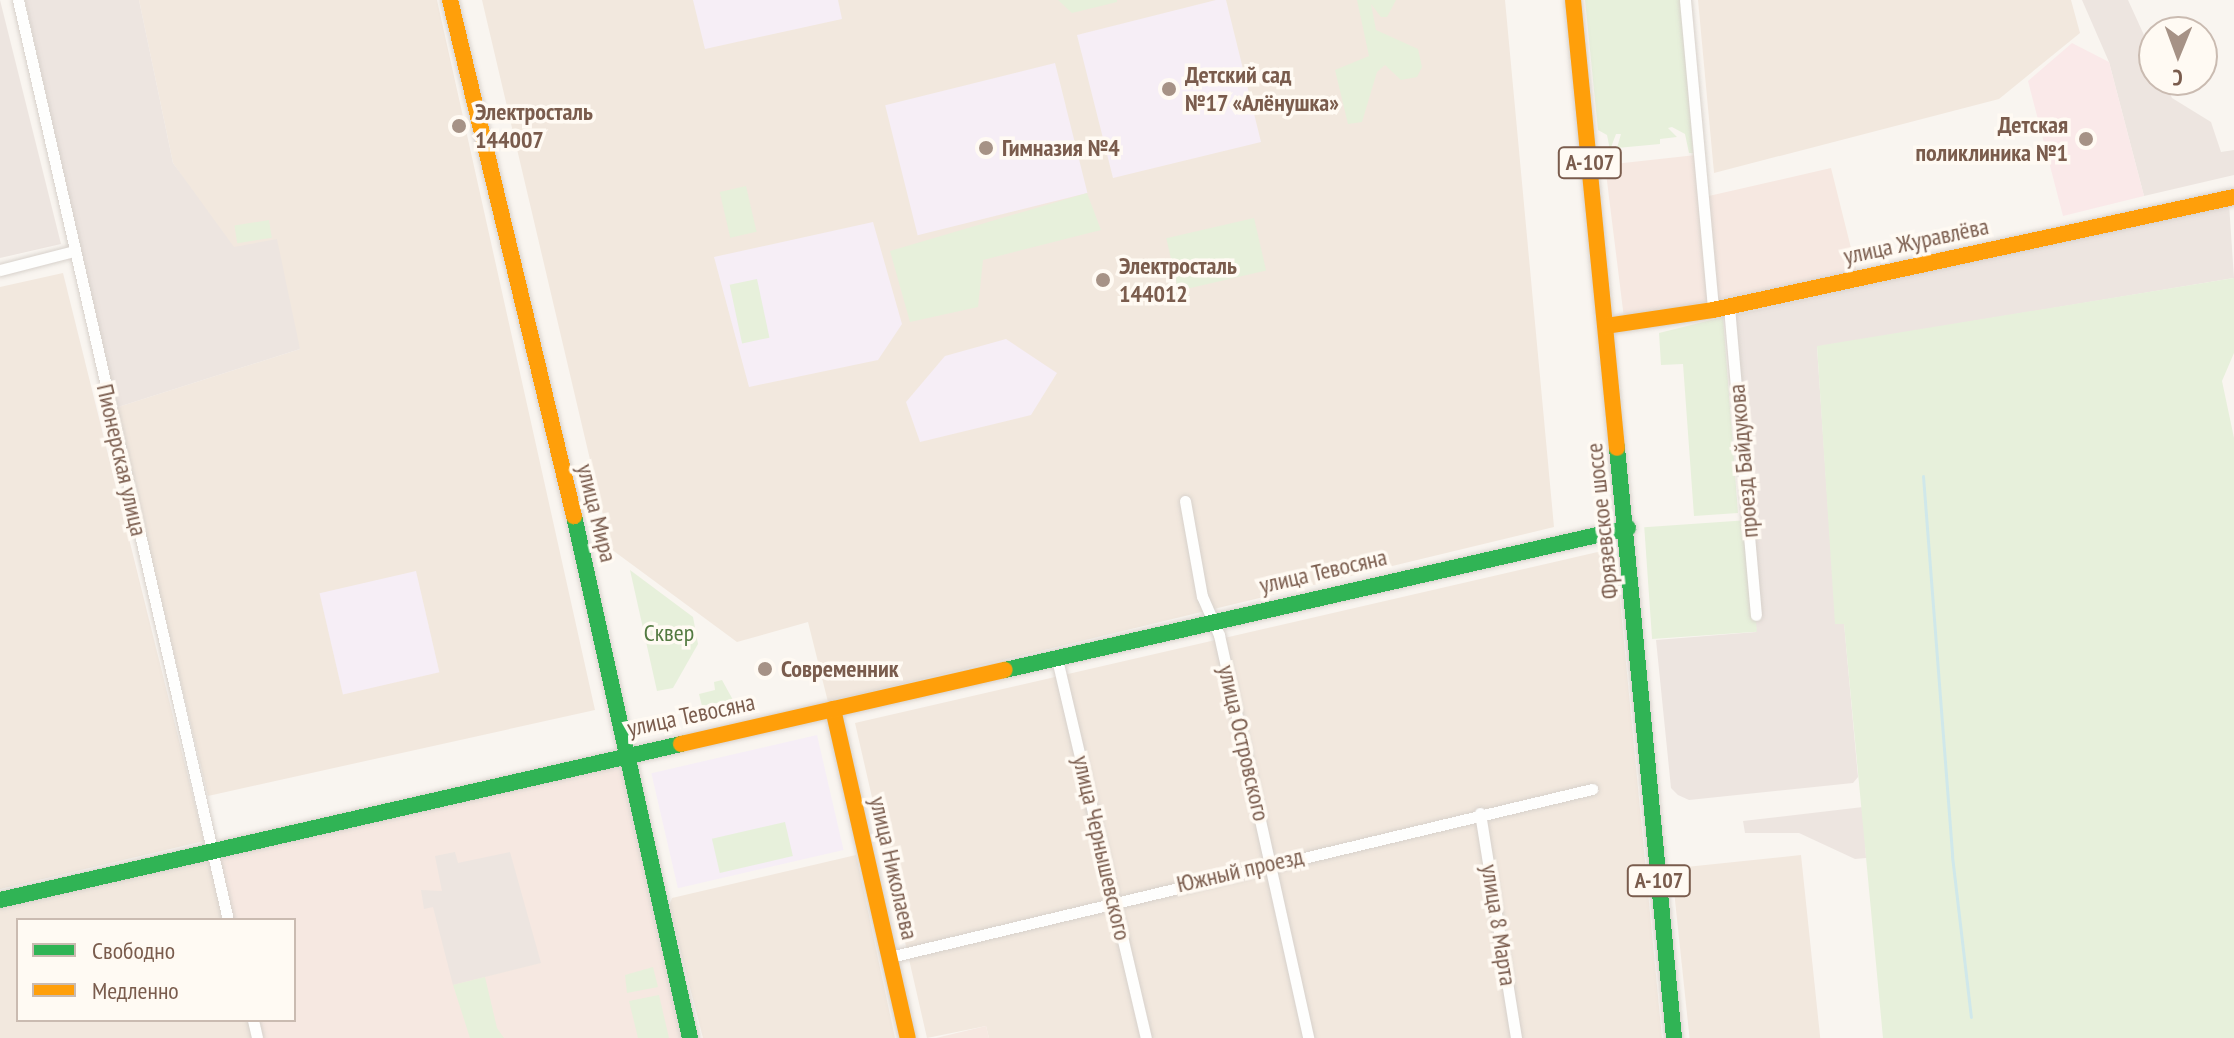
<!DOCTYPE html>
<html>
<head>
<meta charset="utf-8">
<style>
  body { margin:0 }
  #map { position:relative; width:2234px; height:1038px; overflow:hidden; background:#f9f5f0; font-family:"PT Sans Narrow",sans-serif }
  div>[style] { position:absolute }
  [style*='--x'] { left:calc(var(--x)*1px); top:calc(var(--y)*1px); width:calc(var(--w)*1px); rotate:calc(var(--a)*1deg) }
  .residential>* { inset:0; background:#f2e8de; transform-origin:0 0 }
  .commercial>* { inset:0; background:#f6e8e1 }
  .industrial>* { inset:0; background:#ede5e0 }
  .education>* { inset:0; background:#f6eef6; transform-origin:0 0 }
  .medical>* { inset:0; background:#fae9e9 }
  .green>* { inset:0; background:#e7f0db; transform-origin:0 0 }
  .stream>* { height:3px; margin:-1.5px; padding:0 1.5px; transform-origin:1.5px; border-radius:1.5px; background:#d0e8ea }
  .roads { filter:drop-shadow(0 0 2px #d7d1cb) drop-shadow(0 0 2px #d7d1cb) }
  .street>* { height:11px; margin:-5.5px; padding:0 5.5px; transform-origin:5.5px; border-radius:5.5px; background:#fefefd }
  .fast>* { height:16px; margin:-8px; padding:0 8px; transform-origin:8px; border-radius:8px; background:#30b455 }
  .slow>* { height:16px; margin:-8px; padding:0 8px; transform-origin:8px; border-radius:8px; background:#ff9f0a }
  .dots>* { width:22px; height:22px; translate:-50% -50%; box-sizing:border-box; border:4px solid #fffaf3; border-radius:50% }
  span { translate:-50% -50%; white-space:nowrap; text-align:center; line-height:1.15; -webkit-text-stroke:7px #fffaf3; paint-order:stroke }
  .shield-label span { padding:2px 6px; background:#fffaf3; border:2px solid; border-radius:6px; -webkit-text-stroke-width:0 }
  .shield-label { font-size:22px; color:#7a5c4d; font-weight:700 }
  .poi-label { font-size:24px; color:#7a5c4d; font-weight:700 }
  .left { translate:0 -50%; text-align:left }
  .right { translate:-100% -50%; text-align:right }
  .street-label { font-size:24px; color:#7a5c4d }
  .park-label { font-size:24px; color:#537a41 }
  .legend { position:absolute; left:16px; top:918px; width:280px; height:104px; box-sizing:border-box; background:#fffaf3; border:2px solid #cabbb1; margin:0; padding:10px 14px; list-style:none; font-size:24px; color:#7a5c4d }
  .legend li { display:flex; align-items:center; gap:16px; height:40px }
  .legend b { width:40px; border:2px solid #cabbb1 }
  .north { position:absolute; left:2138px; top:16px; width:80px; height:80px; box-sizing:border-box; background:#fffaf3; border:2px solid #cabbb1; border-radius:50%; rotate:181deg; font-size:22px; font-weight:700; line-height:32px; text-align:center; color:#7a5c4d }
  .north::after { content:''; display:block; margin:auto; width:28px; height:36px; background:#a69286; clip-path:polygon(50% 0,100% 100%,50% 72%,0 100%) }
</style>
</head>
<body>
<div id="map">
  <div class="residential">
    <i style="clip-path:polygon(139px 0,437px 0,595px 710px,208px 796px,115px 408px,300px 349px,173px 163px)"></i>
    <i style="clip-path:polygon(482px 0,1505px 0,1554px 527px,828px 702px,808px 622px,737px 642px,611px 549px)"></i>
    <i style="clip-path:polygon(1698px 0,2071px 0,2080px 33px,1999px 99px,1714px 173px)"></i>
    <i style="clip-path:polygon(63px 273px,204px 841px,0 889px,0 287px)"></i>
    <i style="clip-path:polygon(1615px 548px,1662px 1038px,989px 1038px,986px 1026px,927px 1038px,855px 723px)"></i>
    <i style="clip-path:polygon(211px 849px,228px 920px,18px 920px,18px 1020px,253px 1020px,257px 1038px,0 1038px,0 900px)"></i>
    <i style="clip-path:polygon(856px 855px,895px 1038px,703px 1038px,669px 906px,672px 898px)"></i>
    <i style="left:1801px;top:855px;width:184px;height:130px;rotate:84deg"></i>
  </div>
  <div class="commercial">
    <i style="clip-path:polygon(1696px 155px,1700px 198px,1831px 168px,1857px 272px,1624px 318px,1605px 165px)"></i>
    <i style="clip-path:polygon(628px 753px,690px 1038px,257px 1038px,253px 1020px,294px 1020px,294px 920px,228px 920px,211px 849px)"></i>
    <i style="clip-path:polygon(986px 1026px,989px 1038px,936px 1038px)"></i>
  </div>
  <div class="industrial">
    <i style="clip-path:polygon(0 0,61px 244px,0 258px)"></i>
    <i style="clip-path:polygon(25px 0,139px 0,173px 163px,234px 247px,277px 239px,300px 349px,115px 408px)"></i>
    <i style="clip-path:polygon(2082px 0,2128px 0,2154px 57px,2154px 80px,2164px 80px,2172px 98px,2211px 122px,2221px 152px,2234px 150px,2234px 175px,2144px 196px,2109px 62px)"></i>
    <i style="clip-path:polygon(2229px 204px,2234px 278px,1817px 347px,1836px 624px,1844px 623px,1858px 777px,1853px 783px,1689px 800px,1678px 795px,1671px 788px,1656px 640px,1756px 632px,1735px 315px)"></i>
    <i style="clip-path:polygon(1863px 807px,1866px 858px,1855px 859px,1799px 833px,1745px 833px,1743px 821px)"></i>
    <i style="clip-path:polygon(455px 852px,458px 863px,510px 852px,541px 963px,453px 985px,433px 907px,424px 909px,421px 890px,442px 891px,435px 856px)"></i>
  </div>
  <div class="education">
    <i style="clip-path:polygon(693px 0,838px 0,842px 19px,705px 49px)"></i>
    <i style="clip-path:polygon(1216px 0,1226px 0,1261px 142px,1113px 178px,1077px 35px)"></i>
    <i style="left:1055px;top:63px;width:134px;height:175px;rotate:76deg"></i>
    <i style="clip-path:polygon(873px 222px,902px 324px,878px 360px,749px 387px,714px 257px)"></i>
    <i style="clip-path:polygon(1006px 339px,1057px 373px,1031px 415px,920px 442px,906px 402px,945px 356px)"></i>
    <i style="left:416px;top:571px;width:104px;height:99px;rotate:77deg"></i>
    <i style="left:817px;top:735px;width:118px;height:170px;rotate:77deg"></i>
  </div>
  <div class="medical">
    <i style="clip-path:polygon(2072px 43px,2109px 62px,2144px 196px,2063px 216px,2028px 81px)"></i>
  </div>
  <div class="green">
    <i style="clip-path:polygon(1058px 0,1117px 0,1117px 2px,1072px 13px)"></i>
    <i style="clip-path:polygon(1357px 0,1396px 0,1387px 17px,1381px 17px,1371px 4px,1376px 30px,1418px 49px,1422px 67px,1417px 77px,1401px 80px,1385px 65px,1377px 72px,1362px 122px,1348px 124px,1335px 70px,1369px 56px)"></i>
    <i style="clip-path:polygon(1585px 0,1681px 0,1693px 153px,1689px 153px,1685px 134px,1672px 127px,1668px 128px,1677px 137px,1660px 139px,1660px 144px,1617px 148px,1621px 134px,1616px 134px,1610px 150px,1607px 135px,1598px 130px)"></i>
    <i style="left:746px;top:186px;width:47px;height:27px;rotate:77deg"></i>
    <i style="clip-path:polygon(1087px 193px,1101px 230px,983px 260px,978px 307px,910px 322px,890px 251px)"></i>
    <i style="left:1254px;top:218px;width:54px;height:90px;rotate:77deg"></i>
    <i style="left:269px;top:220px;width:18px;height:35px;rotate:81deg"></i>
    <i style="clip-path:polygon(2234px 278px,2234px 353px,2222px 381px,2234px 438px,2234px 1038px,1883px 1038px,1844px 624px,1835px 624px,1817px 346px)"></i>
    <i style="left:757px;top:279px;width:60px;height:28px;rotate:78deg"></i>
    <i style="clip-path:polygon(1723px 317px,1738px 513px,1694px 516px,1683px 364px,1661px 365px,1659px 333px)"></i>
    <i style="left:1749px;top:520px;width:112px;height:105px;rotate:86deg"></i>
    <i style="clip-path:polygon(630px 570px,693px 617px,698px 644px,673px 688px,657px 691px)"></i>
    <i style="clip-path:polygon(722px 680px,733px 700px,702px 706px,699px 694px,715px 690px,714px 682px)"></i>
    <i style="left:785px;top:822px;width:35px;height:75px;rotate:77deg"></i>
    <i style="clip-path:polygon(653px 967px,658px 987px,627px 993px,625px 975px)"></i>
    <i style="clip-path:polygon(485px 977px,497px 1028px,504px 1038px,470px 1038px,453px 985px)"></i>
    <i style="clip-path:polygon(659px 995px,669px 1038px,638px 1038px,629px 1001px)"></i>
  </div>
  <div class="stream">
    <i style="--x:1923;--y:476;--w:381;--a:85.6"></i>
    <i style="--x:1952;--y:856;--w:162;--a:83.3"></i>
  </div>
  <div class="roads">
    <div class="street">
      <i style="--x:18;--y:0;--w:944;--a:77.14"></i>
      <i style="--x:1685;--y:0;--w:311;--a:84.8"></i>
      <i style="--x:0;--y:270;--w:76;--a:-14.4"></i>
      <i style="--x:1729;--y:307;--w:309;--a:85"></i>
      <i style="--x:1185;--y:501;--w:97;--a:79.9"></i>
      <i style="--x:1202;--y:596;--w:43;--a:66.4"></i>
      <i style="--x:1219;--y:635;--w:413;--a:77.5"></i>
      <i style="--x:1057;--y:659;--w:389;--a:76.8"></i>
      <i style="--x:1480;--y:813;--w:228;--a:80.9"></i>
      <i style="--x:890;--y:957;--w:722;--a:-13.46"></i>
      <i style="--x:253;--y:1020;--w:18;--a:77"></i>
    </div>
    <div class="fast">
      <i style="--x:1617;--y:448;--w:593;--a:84.48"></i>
      <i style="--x:574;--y:516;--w:535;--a:77.47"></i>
      <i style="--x:1005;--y:670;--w:639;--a:-12.84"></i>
      <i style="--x:0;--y:900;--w:699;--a:-12.9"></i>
    </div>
    <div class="slow">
      <i style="--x:450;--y:0;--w:531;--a:76.49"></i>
      <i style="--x:1573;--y:0;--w:450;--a:84.4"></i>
      <i style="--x:1606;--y:326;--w:108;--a:-8.5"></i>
      <i style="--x:1713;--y:310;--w:533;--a:-12.24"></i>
      <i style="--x:833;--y:709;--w:337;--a:77.2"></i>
      <i style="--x:681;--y:744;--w:332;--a:-12.9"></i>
    </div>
  </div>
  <div class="dots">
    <i style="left:1169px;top:89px;background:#a69286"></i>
    <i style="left:459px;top:126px;background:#a69286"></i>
    <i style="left:2086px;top:139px;background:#a69286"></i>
    <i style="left:986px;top:148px;background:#a69286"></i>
    <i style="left:1103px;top:280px;background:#a69286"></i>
    <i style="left:765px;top:669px;background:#a69286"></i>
  </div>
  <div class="shield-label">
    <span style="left:1590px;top:163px">А-107</span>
    <span style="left:1659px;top:881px">А-107</span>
  </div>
  <div class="poi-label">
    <span class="left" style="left:1185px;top:89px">Детский сад<br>№17 «Алёнушка»</span>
    <span class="left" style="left:475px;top:126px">Электросталь<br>144007</span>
    <span class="right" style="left:2068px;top:139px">Детская<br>поликлиника №1</span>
    <span class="left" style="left:1002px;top:148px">Гимназия №4</span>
    <span class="left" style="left:1119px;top:280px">Электросталь<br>144012</span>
    <span class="left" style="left:781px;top:669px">Современник</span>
  </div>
  <div class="street-label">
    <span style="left:1916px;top:241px;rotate:-12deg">улица Журавлёва</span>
    <span style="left:122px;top:460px;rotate:77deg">Пионерская улица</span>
    <span style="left:1743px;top:461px;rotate:-95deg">проезд Байдукова</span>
    <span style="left:597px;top:513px;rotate:76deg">улица Мира</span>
    <span style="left:1602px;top:521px;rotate:-96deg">Фрязевское шоссе</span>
    <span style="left:1323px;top:571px;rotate:-13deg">улица Тевосяна</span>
    <span style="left:691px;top:715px;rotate:-12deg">улица Тевосяна</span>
    <span style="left:1244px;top:743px;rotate:77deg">улица Островского</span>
    <span style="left:1102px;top:848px;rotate:77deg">улица Чернышевского</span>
    <span style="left:894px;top:868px;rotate:77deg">улица Николаева</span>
    <span style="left:1240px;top:870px;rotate:-13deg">Южный проезд</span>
    <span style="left:1499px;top:925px;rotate:81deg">улица 8 Марта</span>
  </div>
  <div class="park-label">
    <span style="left:669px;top:633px">Сквер</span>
  </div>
  <ul class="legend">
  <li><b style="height:10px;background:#30b455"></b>Свободно</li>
  <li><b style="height:10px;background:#ff9f0a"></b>Медленно</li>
  </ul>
  <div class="north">С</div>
</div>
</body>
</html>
